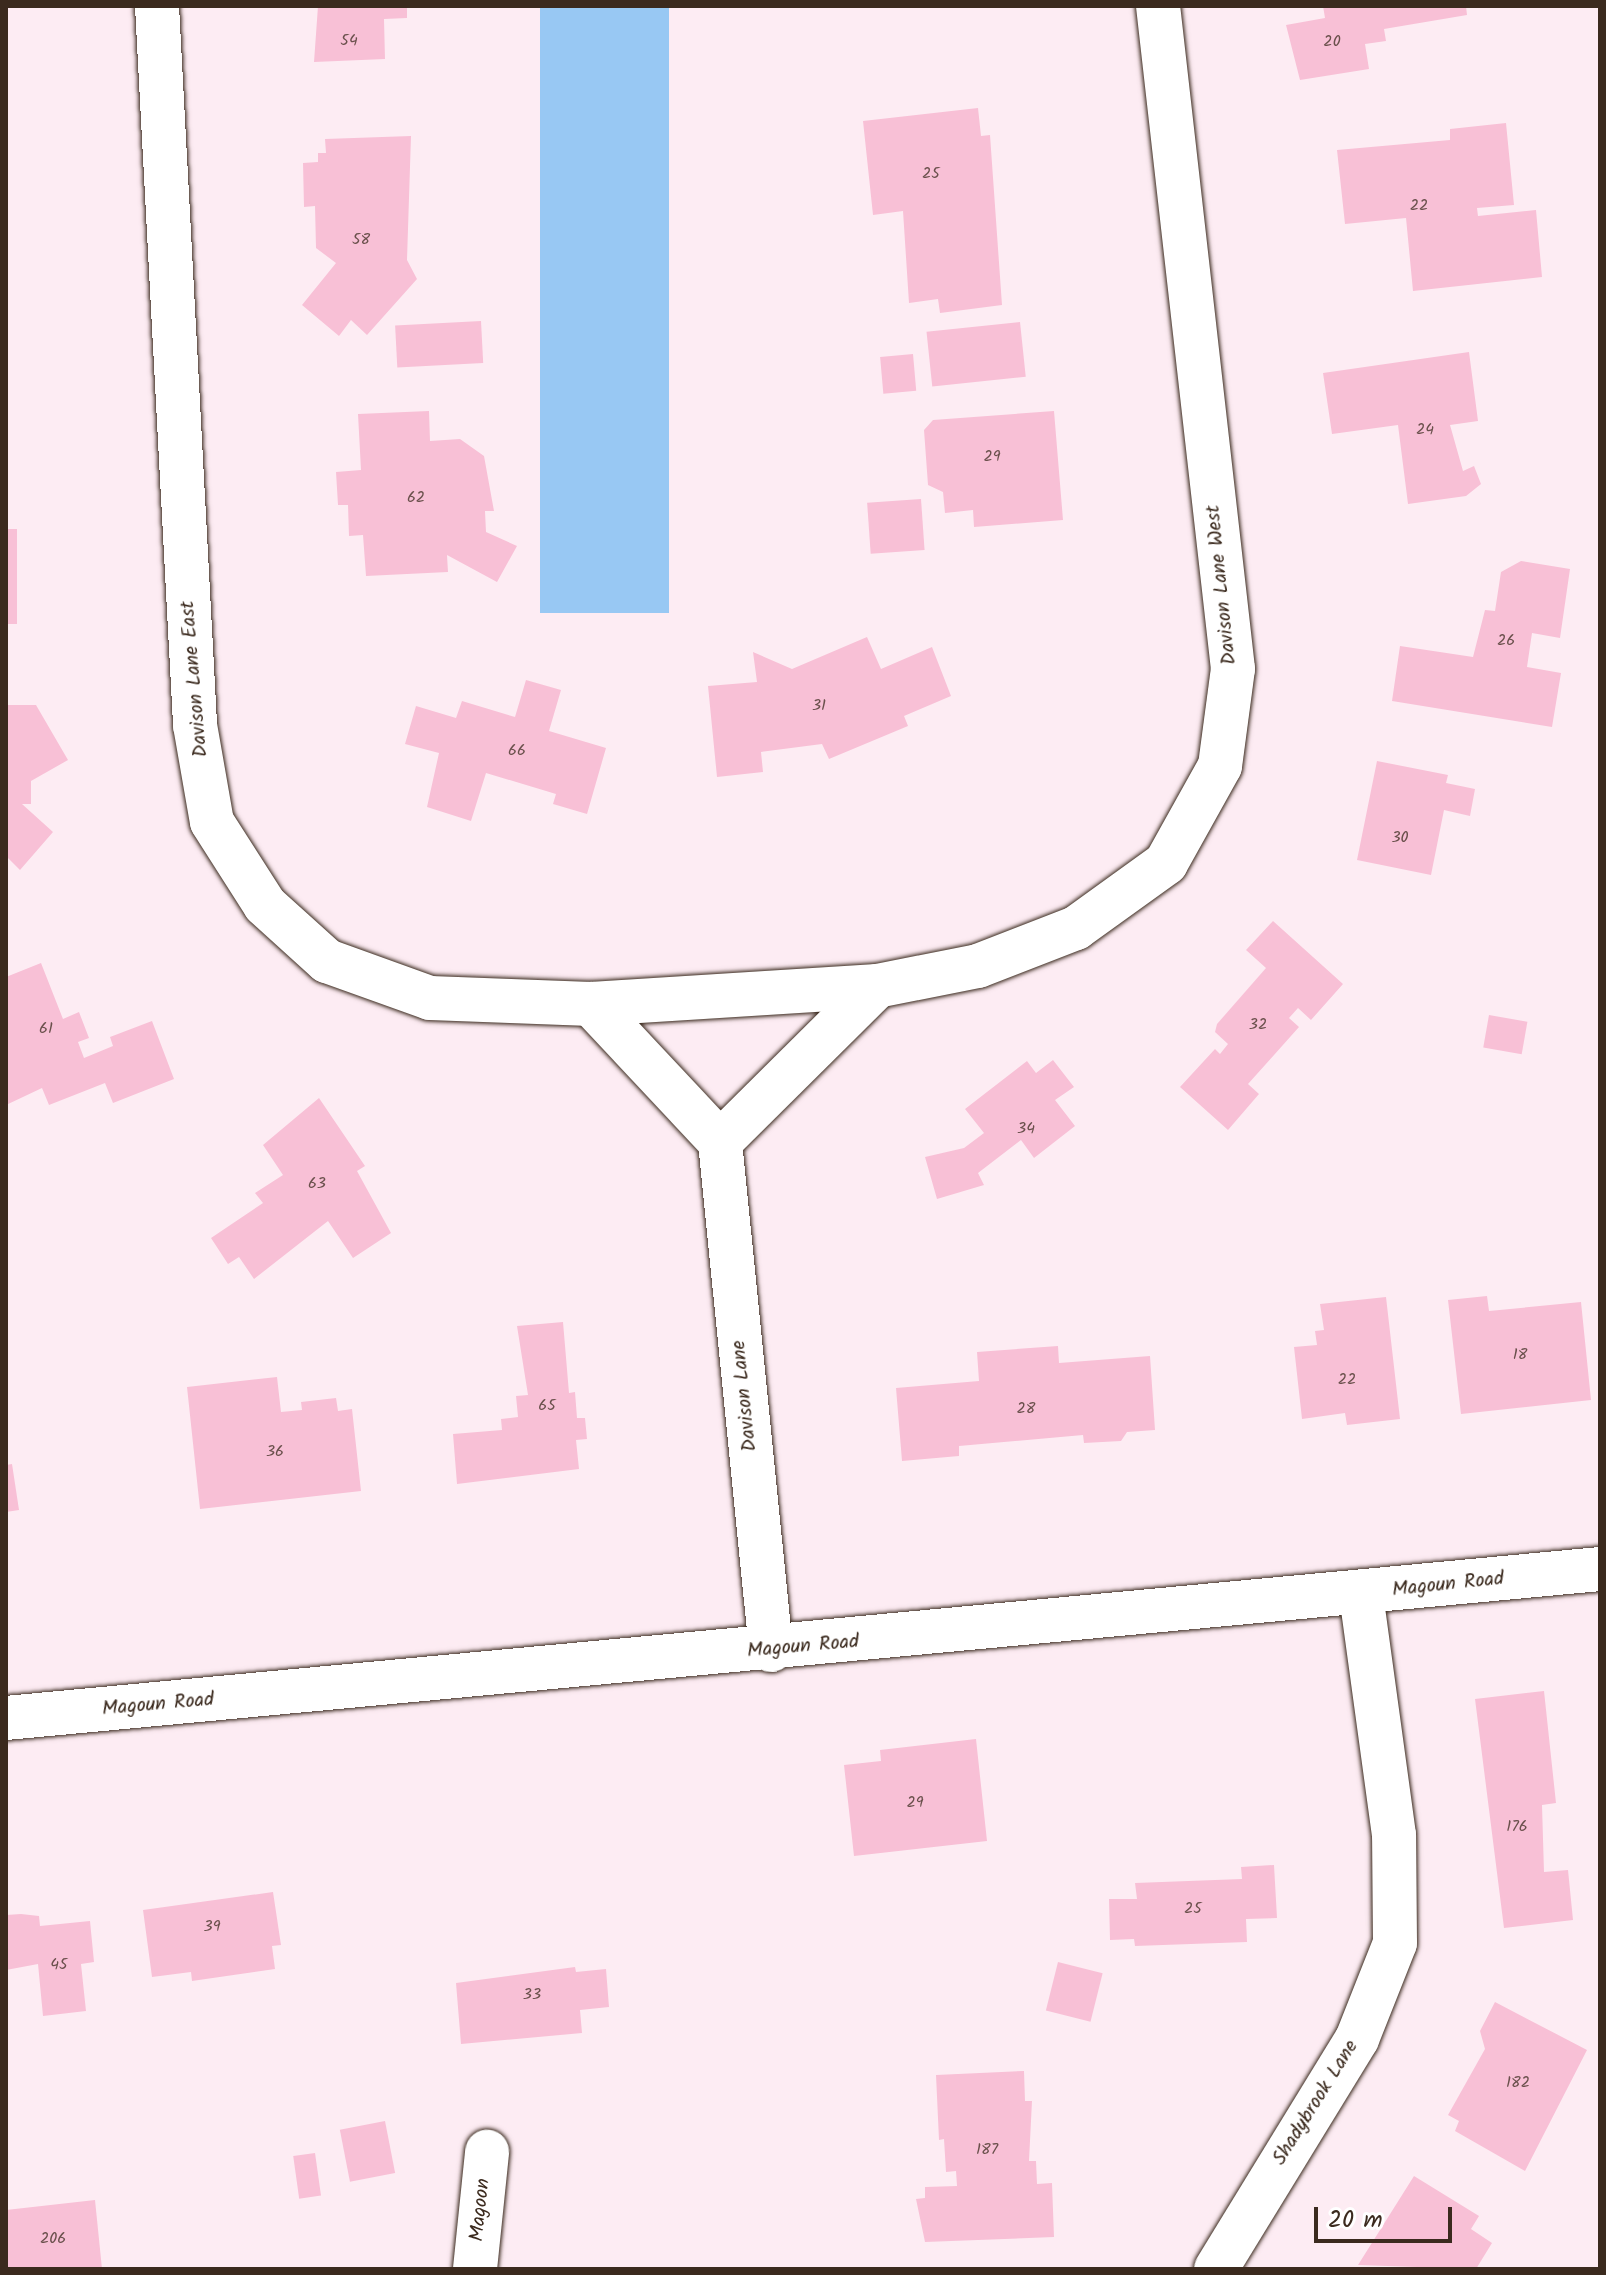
<!DOCTYPE html>
<html>
<head>
<meta charset="utf-8">
<style>
  body { margin:0 }
  #map { position:relative; width:1606px; height:2275px; overflow:hidden; background:#fdecf3; font-family:Kalam,sans-serif }
  div>[style] { position:absolute }
  [style*='--x'] { left:calc(var(--x)*1px); top:calc(var(--y)*1px); width:calc(var(--w)*1px); rotate:calc(var(--a)*1deg) }
  .water>* { inset:0; background:#98c8f3; transform-origin:0 0 }
  .building>* { inset:0; background:#f8c0d6; transform-origin:0 0 }
  .roads { filter:drop-shadow(0 0 2px #3b2a1e) drop-shadow(0 0 2px #3b2a1e) }
  .minor>* { height:44px; margin:-22px; padding:0 22px; transform-origin:22px; border-radius:22px; background:#fff }
  span { translate:-50% -50%; white-space:nowrap; text-align:center; line-height:1.15; -webkit-text-stroke:7px #fff; paint-order:stroke }
  .number-label { font-size:16px; color:#6a504c }
  .number-label span { -webkit-text-stroke-width:0 }
  .street-label { font-size:20px; color:#3b2a1e }
  .frame { position:absolute; inset:0; border:8px solid #3b2a1e; pointer-events:none }
  .scale { position:absolute; left:1314px; top:2207px; width:138px; height:36px; box-sizing:border-box; border:4px solid #3b2a1e; border-top:0; padding-left:10px; font-size:24px; line-height:28px; white-space:nowrap; color:#3b2a1e; -webkit-text-stroke:6px #fff; paint-order:stroke }
</style>
</head>
<body>
<div id="map">
  <div class="water">
    <i style="left:540px;top:6px;width:129px;height:607px"></i>
  </div>
  <div class="building">
    <i style="clip-path:polygon(318px 6px,407px 6px,407px 18px,384px 19px,385px 59px,314px 62px)"></i>
    <i style="clip-path:polygon(1323px 6px,1466px 6px,1467px 15px,1384px 29px,1386px 41px,1365px 44px,1369px 69px,1300px 80px,1286px 25px,1325px 18px)"></i>
    <i style="clip-path:polygon(978px 108px,981px 136px,990px 135px,1002px 305px,940px 313px,938px 299px,909px 303px,903px 211px,873px 215px,863px 121px)"></i>
    <i style="clip-path:polygon(1506px 123px,1514px 205px,1477px 208px,1478px 216px,1536px 210px,1542px 277px,1413px 291px,1406px 218px,1345px 224px,1337px 150px,1450px 140px,1450px 129px)"></i>
    <i style="clip-path:polygon(411px 136px,407px 260px,417px 279px,367px 335px,351px 320px,339px 336px,302px 305px,336px 263px,316px 248px,315px 206px,304px 207px,303px 163px,318px 162px,318px 153px,326px 153px,325px 139px)"></i>
    <i style="left:481px;top:321px;width:42px;height:86px;rotate:87deg"></i>
    <i style="left:1020px;top:322px;width:55px;height:94px;rotate:84deg"></i>
    <i style="clip-path:polygon(1469px 352px,1478px 421px,1450px 425px,1463px 471px,1474px 466px,1481px 484px,1466px 496px,1408px 504px,1398px 425px,1332px 434px,1323px 373px)"></i>
    <i style="left:913px;top:354px;width:37px;height:33px;rotate:85deg"></i>
    <i style="clip-path:polygon(429px 411px,430px 441px,460px 439px,484px 456px,494px 511px,485px 511px,486px 532px,517px 546px,497px 582px,447px 555px,448px 572px,366px 576px,363px 535px,349px 536px,348px 505px,338px 505px,336px 472px,361px 470px,358px 414px)"></i>
    <i style="clip-path:polygon(1054px 411px,1063px 520px,974px 527px,973px 510px,945px 513px,943px 492px,928px 485px,924px 430px,933px 420px)"></i>
    <i style="left:921px;top:499px;width:51px;height:54px;rotate:86deg"></i>
    <i style="left:6px;top:529px;width:11px;height:95px"></i>
    <i style="clip-path:polygon(1521px 561px,1570px 569px,1560px 638px,1532px 633px,1527px 667px,1561px 673px,1552px 727px,1392px 701px,1400px 646px,1473px 657px,1485px 610px,1495px 611px,1501px 572px)"></i>
    <i style="clip-path:polygon(867px 637px,881px 669px,932px 647px,951px 696px,904px 716px,908px 726px,829px 759px,822px 744px,761px 752px,763px 772px,717px 777px,708px 686px,757px 682px,753px 652px,792px 669px)"></i>
    <i style="clip-path:polygon(526px 680px,561px 690px,549px 731px,606px 748px,587px 814px,553px 804px,556px 794px,486px 773px,471px 821px,427px 807px,439px 753px,405px 744px,416px 706px,456px 718px,462px 701px,515px 717px)"></i>
    <i style="clip-path:polygon(6px 705px,36px 705px,68px 760px,31px 781px,31px 804px,22px 804px,53px 832px,20px 870px,6px 856px)"></i>
    <i style="clip-path:polygon(1377px 761px,1448px 775px,1446px 783px,1475px 789px,1470px 816px,1444px 810px,1431px 875px,1357px 860px)"></i>
    <i style="clip-path:polygon(1273px 921px,1343px 984px,1311px 1020px,1298px 1008px,1289px 1018px,1299px 1027px,1248px 1084px,1259px 1094px,1228px 1130px,1180px 1087px,1215px 1049px,1220px 1054px,1228px 1044px,1215px 1032px,1217px 1024px,1266px 968px,1246px 950px)"></i>
    <i style="clip-path:polygon(41px 963px,63px 1019px,79px 1012px,89px 1038px,78px 1042px,84px 1058px,113px 1046px,110px 1037px,152px 1021px,174px 1079px,113px 1103px,105px 1083px,49px 1105px,42px 1088px,6px 1105px,6px 977px)"></i>
    <i style="left:1489px;top:1015px;width:39px;height:33px;rotate:10deg"></i>
    <i style="clip-path:polygon(1053px 1060px,1074px 1087px,1055px 1100px,1075px 1126px,1034px 1158px,1021px 1140px,978px 1173px,984px 1185px,937px 1199px,925px 1157px,964px 1148px,984px 1133px,965px 1109px,1027px 1061px,1036px 1073px)"></i>
    <i style="clip-path:polygon(319px 1098px,365px 1166px,357px 1171px,391px 1233px,353px 1258px,328px 1221px,254px 1279px,239px 1257px,228px 1264px,211px 1238px,263px 1203px,255px 1193px,283px 1175px,263px 1145px)"></i>
    <i style="clip-path:polygon(1487px 1296px,1489px 1311px,1581px 1302px,1591px 1400px,1461px 1414px,1448px 1300px)"></i>
    <i style="clip-path:polygon(1386px 1297px,1400px 1419px,1347px 1425px,1345px 1413px,1302px 1419px,1294px 1347px,1317px 1345px,1315px 1331px,1324px 1330px,1320px 1304px)"></i>
    <i style="clip-path:polygon(563px 1322px,569px 1393px,575px 1392px,577px 1418px,585px 1418px,587px 1439px,576px 1440px,579px 1469px,457px 1484px,453px 1434px,502px 1430px,501px 1419px,518px 1417px,516px 1396px,528px 1395px,517px 1326px)"></i>
    <i style="clip-path:polygon(1058px 1346px,1059px 1363px,1150px 1356px,1155px 1430px,1127px 1432px,1121px 1441px,1084px 1443px,1083px 1435px,959px 1446px,959px 1456px,902px 1461px,896px 1388px,979px 1381px,977px 1352px)"></i>
    <i style="clip-path:polygon(277px 1377px,281px 1412px,302px 1410px,301px 1402px,336px 1398px,338px 1411px,352px 1409px,361px 1491px,200px 1509px,187px 1387px)"></i>
    <i style="clip-path:polygon(12px 1464px,19px 1510px,6px 1512px,6px 1465px)"></i>
    <i style="clip-path:polygon(1544px 1691px,1556px 1803px,1542px 1805px,1544px 1872px,1568px 1870px,1573px 1920px,1504px 1928px,1475px 1699px)"></i>
    <i style="clip-path:polygon(976px 1739px,987px 1841px,854px 1856px,844px 1765px,881px 1761px,880px 1750px)"></i>
    <i style="clip-path:polygon(1274px 1865px,1277px 1918px,1246px 1919px,1247px 1942px,1135px 1946px,1134px 1939px,1110px 1940px,1109px 1899px,1137px 1899px,1135px 1883px,1242px 1879px,1241px 1867px)"></i>
    <i style="clip-path:polygon(273px 1892px,281px 1945px,272px 1946px,275px 1969px,192px 1981px,191px 1972px,152px 1977px,143px 1910px)"></i>
    <i style="clip-path:polygon(21px 1914px,39px 1916px,40px 1926px,90px 1921px,94px 1962px,81px 1964px,86px 2011px,43px 2016px,38px 1964px,6px 1970px,6px 1915px)"></i>
    <i style="left:1058px;top:1962px;width:46px;height:50px;rotate:14deg"></i>
    <i style="clip-path:polygon(575px 1967px,576px 1972px,606px 1969px,609px 2007px,580px 2010px,582px 2033px,461px 2044px,456px 1983px)"></i>
    <i style="clip-path:polygon(1495px 2002px,1587px 2050px,1525px 2171px,1455px 2131px,1459px 2121px,1448px 2115px,1485px 2049px,1480px 2031px)"></i>
    <i style="clip-path:polygon(1024px 2071px,1025px 2101px,1032px 2101px,1029px 2161px,1036px 2161px,1037px 2184px,1052px 2183px,1054px 2237px,925px 2242px,916px 2199px,925px 2198px,925px 2187px,957px 2186px,956px 2171px,946px 2172px,944px 2139px,939px 2140px,936px 2075px)"></i>
    <i style="left:385px;top:2121px;width:53px;height:46px;rotate:79deg"></i>
    <i style="left:315px;top:2153px;width:43px;height:22px;rotate:82deg"></i>
    <i style="clip-path:polygon(1414px 2176px,1479px 2216px,1471px 2229px,1492px 2243px,1476px 2269px,1358px 2265px)"></i>
    <i style="clip-path:polygon(95px 2200px,102px 2269px,6px 2269px,6px 2210px)"></i>
  </div>
  <div class="roads">
    <div class="minor">
      <i style="--x:157;--y:6;--w:720;--a:86.97"></i>
      <i style="--x:195;--y:725;--w:98;--a:80.1"></i>
      <i style="--x:212;--y:822;--w:98;--a:57.4"></i>
      <i style="--x:265;--y:905;--w:84;--a:42.1"></i>
      <i style="--x:327;--y:961;--w:109;--a:19.8"></i>
      <i style="--x:430;--y:998;--w:161;--a:2.1"></i>
      <i style="--x:591;--y:1004;--w:287;--a:-3.6"></i>
      <i style="--x:877;--y:986;--w:103;--a:-11.2"></i>
      <i style="--x:978;--y:966;--w:105;--a:-21.2"></i>
      <i style="--x:1076;--y:928;--w:111;--a:-35.8"></i>
      <i style="--x:1166;--y:863;--w:111;--a:-60.9"></i>
      <i style="--x:1220;--y:766;--w:98;--a:-82.4"></i>
      <i style="--x:1233;--y:669;--w:667;--a:-96.45"></i>
      <i style="--x:591;--y:1004;--w:189;--a:46.9"></i>
      <i style="--x:771;--y:1650;--w:511;--a:-95.73"></i>
      <i style="--x:720;--y:1142;--w:221;--a:-44.8"></i>
      <i style="--x:6;--y:1718;--w:1601;--a:-5.34"></i>
      <i style="--x:475;--y:2269;--w:118;--a:-84.1"></i>
      <i style="--x:1216;--y:2269;--w:270;--a:-58.5"></i>
      <i style="--x:1357;--y:2039;--w:103;--a:-68.4"></i>
      <i style="--x:1395;--y:1943;--w:108;--a:-90.5"></i>
      <i style="--x:1394;--y:1835;--w:243;--a:-97.8"></i>
    </div>
  </div>
  <div class="number-label">
    <span style="left:349px;top:41px">54</span>
    <span style="left:1332px;top:42px">20</span>
    <span style="left:931px;top:174px">25</span>
    <span style="left:1419px;top:206px">22</span>
    <span style="left:361px;top:240px">58</span>
    <span style="left:1425px;top:430px">24</span>
    <span style="left:992px;top:457px">29</span>
    <span style="left:416px;top:498px">62</span>
    <span style="left:1506px;top:641px">26</span>
    <span style="left:819px;top:706px">31</span>
    <span style="left:517px;top:751px">66</span>
    <span style="left:1400px;top:838px">30</span>
    <span style="left:1258px;top:1025px">32</span>
    <span style="left:46px;top:1029px">61</span>
    <span style="left:1026px;top:1129px">34</span>
    <span style="left:317px;top:1184px">63</span>
    <span style="left:1520px;top:1355px">18</span>
    <span style="left:1347px;top:1380px">22</span>
    <span style="left:547px;top:1406px">65</span>
    <span style="left:1026px;top:1409px">28</span>
    <span style="left:275px;top:1452px">36</span>
    <span style="left:915px;top:1803px">29</span>
    <span style="left:1517px;top:1827px">176</span>
    <span style="left:1193px;top:1909px">25</span>
    <span style="left:212px;top:1927px">39</span>
    <span style="left:59px;top:1965px">45</span>
    <span style="left:532px;top:1995px">33</span>
    <span style="left:1518px;top:2083px">182</span>
    <span style="left:987px;top:2150px">187</span>
    <span style="left:53px;top:2239px">206</span>
  </div>
  <div class="street-label">
    <span style="left:1222px;top:585px;rotate:-96deg">Davison Lane West</span>
    <span style="left:195px;top:679px;rotate:-95deg">Davison Lane East</span>
    <span style="left:745px;top:1396px;rotate:-96deg">Davison Lane</span>
    <span style="left:1448px;top:1585px;rotate:-6deg">Magoun Road</span>
    <span style="left:803px;top:1647px;rotate:-5deg">Magoun Road</span>
    <span style="left:158px;top:1705px;rotate:-5deg">Magoun Road</span>
    <span style="left:1316px;top:2103px;rotate:-58deg">Shadybrook Lane</span>
    <span style="left:481px;top:2210px;rotate:-84deg">Magoon</span>
  </div>
  <div class="frame"></div>
  <div class="scale">20 m</div>
</div>
</body>
</html>
